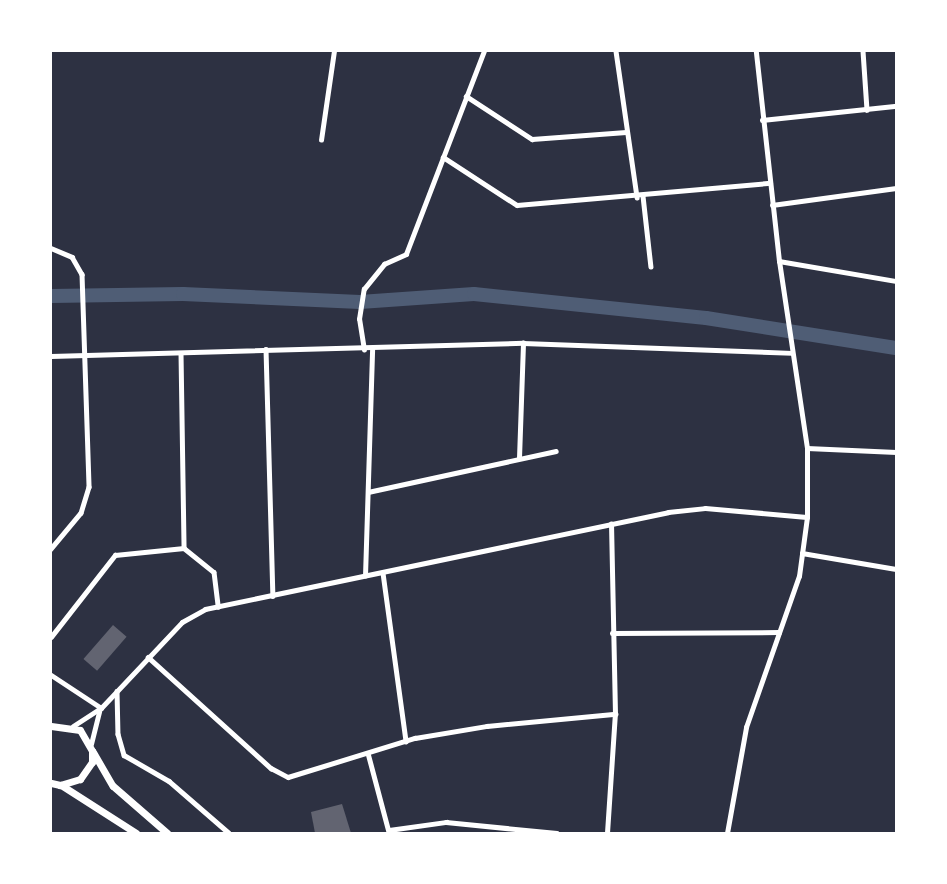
<!DOCTYPE html>
<html>
<head>
<meta charset="utf-8">
<style>
  body { margin:0 }
  #map { position:relative; width:947px; height:884px; overflow:hidden; background:#2d3142; font-family:"Source Serif 4",serif }
  div>[style] { position:absolute }
  [style*='--x'] { left:calc(var(--x)*1px); top:calc(var(--y)*1px); width:calc(var(--w)*1px); rotate:calc(var(--a)*1deg) }
  .river>* { height:14px; margin:-7px; padding:0 7px; transform-origin:7px; border-radius:7px; background:#4f5d75 }
  .building>* { inset:0; background:#626471; transform-origin:0 0 }
  .minor>* { height:4.5px; margin:-2.25px; padding:0 2.25px; transform-origin:2.25px; border-radius:2.25px; background:#fff }
  .tertiary>* { height:5px; margin:-2.5px; padding:0 2.5px; transform-origin:2.5px; border-radius:2.5px; background:#fff }
  .primary>* { height:7px; margin:-3.5px; padding:0 3.5px; transform-origin:3.5px; border-radius:3.5px; background:#fff }
  span { translate:-50% -50%; white-space:nowrap; text-align:center; line-height:1.15; -webkit-text-stroke:6px #fff; paint-order:stroke }
  .frame { position:absolute; inset:0; border:52px solid #fff; pointer-events:none }
</style>
</head>
<body>
<div id="map">
  <div class="river">
    <i style="--x:51;--y:296;--w:132;--a:-0.9"></i>
    <i style="--x:183;--y:294;--w:177;--a:2.6"></i>
    <i style="--x:360;--y:302;--w:114;--a:-4"></i>
    <i style="--x:474;--y:294;--w:233;--a:5.9"></i>
    <i style="--x:706;--y:318;--w:192;--a:9"></i>
  </div>
  <div class="building">
    <i style="left:113px;top:625px;width:18px;height:45px;rotate:41deg"></i>
    <i style="clip-path:polygon(342px 804px,351px 833px,315px 833px,311px 812px)"></i>
  </div>
  <div class="minor">
    <i style="--x:616;--y:51;--w:148;--a:81.8"></i>
    <i style="--x:863;--y:51;--w:59;--a:86.1"></i>
    <i style="--x:466;--y:96;--w:79;--a:33.1"></i>
    <i style="--x:532;--y:139;--w:94;--a:-4.3"></i>
    <i style="--x:762;--y:120;--w:135;--a:-6"></i>
    <i style="--x:321;--y:140;--w:90;--a:-81.7"></i>
    <i style="--x:443;--y:157;--w:88;--a:33"></i>
    <i style="--x:517;--y:205;--w:254;--a:-5"></i>
    <i style="--x:643;--y:196;--w:71;--a:83.6"></i>
    <i style="--x:772;--y:205;--w:125;--a:-7.8"></i>
    <i style="--x:51;--y:248;--w:23;--a:23"></i>
    <i style="--x:72;--y:257;--w:20;--a:60"></i>
    <i style="--x:82;--y:274;--w:213;--a:88.1"></i>
    <i style="--x:89;--y:487;--w:27;--a:107"></i>
    <i style="--x:81;--y:513;--w:47;--a:129.8"></i>
    <i style="--x:779;--y:261;--w:119;--a:9.7"></i>
    <i style="--x:266;--y:349;--w:247;--a:88.4"></i>
    <i style="--x:364;--y:350;--w:31;--a:-99"></i>
    <i style="--x:359;--y:319;--w:30;--a:-81"></i>
    <i style="--x:364;--y:289;--w:32;--a:-51"></i>
    <i style="--x:384;--y:264;--w:24;--a:-24"></i>
    <i style="--x:406;--y:254;--w:217;--a:-69"></i>
    <i style="--x:181;--y:353;--w:195;--a:89.1"></i>
    <i style="--x:184;--y:548;--w:38;--a:39"></i>
    <i style="--x:214;--y:572;--w:35;--a:83"></i>
    <i style="--x:51;--y:356;--w:472;--a:-1.6"></i>
    <i style="--x:523;--y:343;--w:269;--a:2.1"></i>
    <i style="--x:807;--y:448;--w:89;--a:2.6"></i>
    <i style="--x:519;--y:458;--w:115;--a:-88"></i>
    <i style="--x:368;--y:492;--w:192;--a:-12.3"></i>
    <i style="--x:802;--y:553;--w:95;--a:9.7"></i>
    <i style="--x:383;--y:573;--w:170;--a:82.2"></i>
    <i style="--x:365;--y:576;--w:226;--a:-88.2"></i>
    <i style="--x:612;--y:633;--w:167;--a:-0.3"></i>
    <i style="--x:51;--y:637;--w:104;--a:-52"></i>
    <i style="--x:115;--y:555;--w:69;--a:-5.8"></i>
    <i style="--x:148;--y:657;--w:166;--a:42.1"></i>
    <i style="--x:271;--y:768;--w:19;--a:28"></i>
    <i style="--x:288;--y:777;--w:133;--a:-17.1"></i>
    <i style="--x:415;--y:738;--w:73;--a:-9.5"></i>
    <i style="--x:487;--y:726;--w:129;--a:-5.4"></i>
    <i style="--x:117;--y:691;--w:43;--a:88.7"></i>
    <i style="--x:118;--y:734;--w:22;--a:74"></i>
    <i style="--x:124;--y:755;--w:52;--a:30"></i>
    <i style="--x:169;--y:781;--w:79;--a:40.9"></i>
    <i style="--x:368;--y:753;--w:82;--a:75.1"></i>
    <i style="--x:389;--y:830;--w:58;--a:-8"></i>
    <i style="--x:446;--y:822;--w:111;--a:5.7"></i>
    <i style="--x:607;--y:833;--w:119;--a:-86.2"></i>
    <i style="--x:615;--y:714;--w:190;--a:-91.2"></i>
  </div>
  <div class="tertiary">
    <i style="--x:51;--y:675;--w:60;--a:33.4"></i>
    <i style="--x:73;--y:726;--w:33;--a:-33"></i>
    <i style="--x:101;--y:708;--w:118;--a:-46.7"></i>
    <i style="--x:182;--y:622;--w:26;--a:-29"></i>
    <i style="--x:205;--y:609;--w:473;--a:-11.8"></i>
    <i style="--x:668;--y:512;--w:37;--a:-6"></i>
    <i style="--x:705;--y:508;--w:102;--a:5"></i>
    <i style="--x:91;--y:744;--w:34;--a:-76"></i>
    <i style="--x:727;--y:833;--w:108;--a:-79.8"></i>
    <i style="--x:746;--y:727;--w:160;--a:-70.7"></i>
    <i style="--x:799;--y:576;--w:60;--a:-82.3"></i>
    <i style="--x:807;--y:517;--w:69;--a:-90"></i>
    <i style="--x:807;--y:448;--w:189;--a:-98.5"></i>
    <i style="--x:779;--y:261;--w:211;--a:-96.3"></i>
  </div>
  <div class="primary">
    <i style="--x:51;--y:726;--w:29;--a:8"></i>
    <i style="--x:80;--y:730;--w:24;--a:60"></i>
    <i style="--x:92;--y:751;--w:11;--a:90"></i>
    <i style="--x:92;--y:762;--w:21;--a:125"></i>
    <i style="--x:80;--y:779;--w:21;--a:163"></i>
    <i style="--x:60;--y:785;--w:9;--a:-167"></i>
    <i style="--x:93;--y:752;--w:39;--a:60"></i>
    <i style="--x:113;--y:786;--w:72;--a:41"></i>
    <i style="--x:61;--y:785;--w:89;--a:32.6"></i>
  </div>
  <div class="frame"></div>
</div>
</body>
</html>
